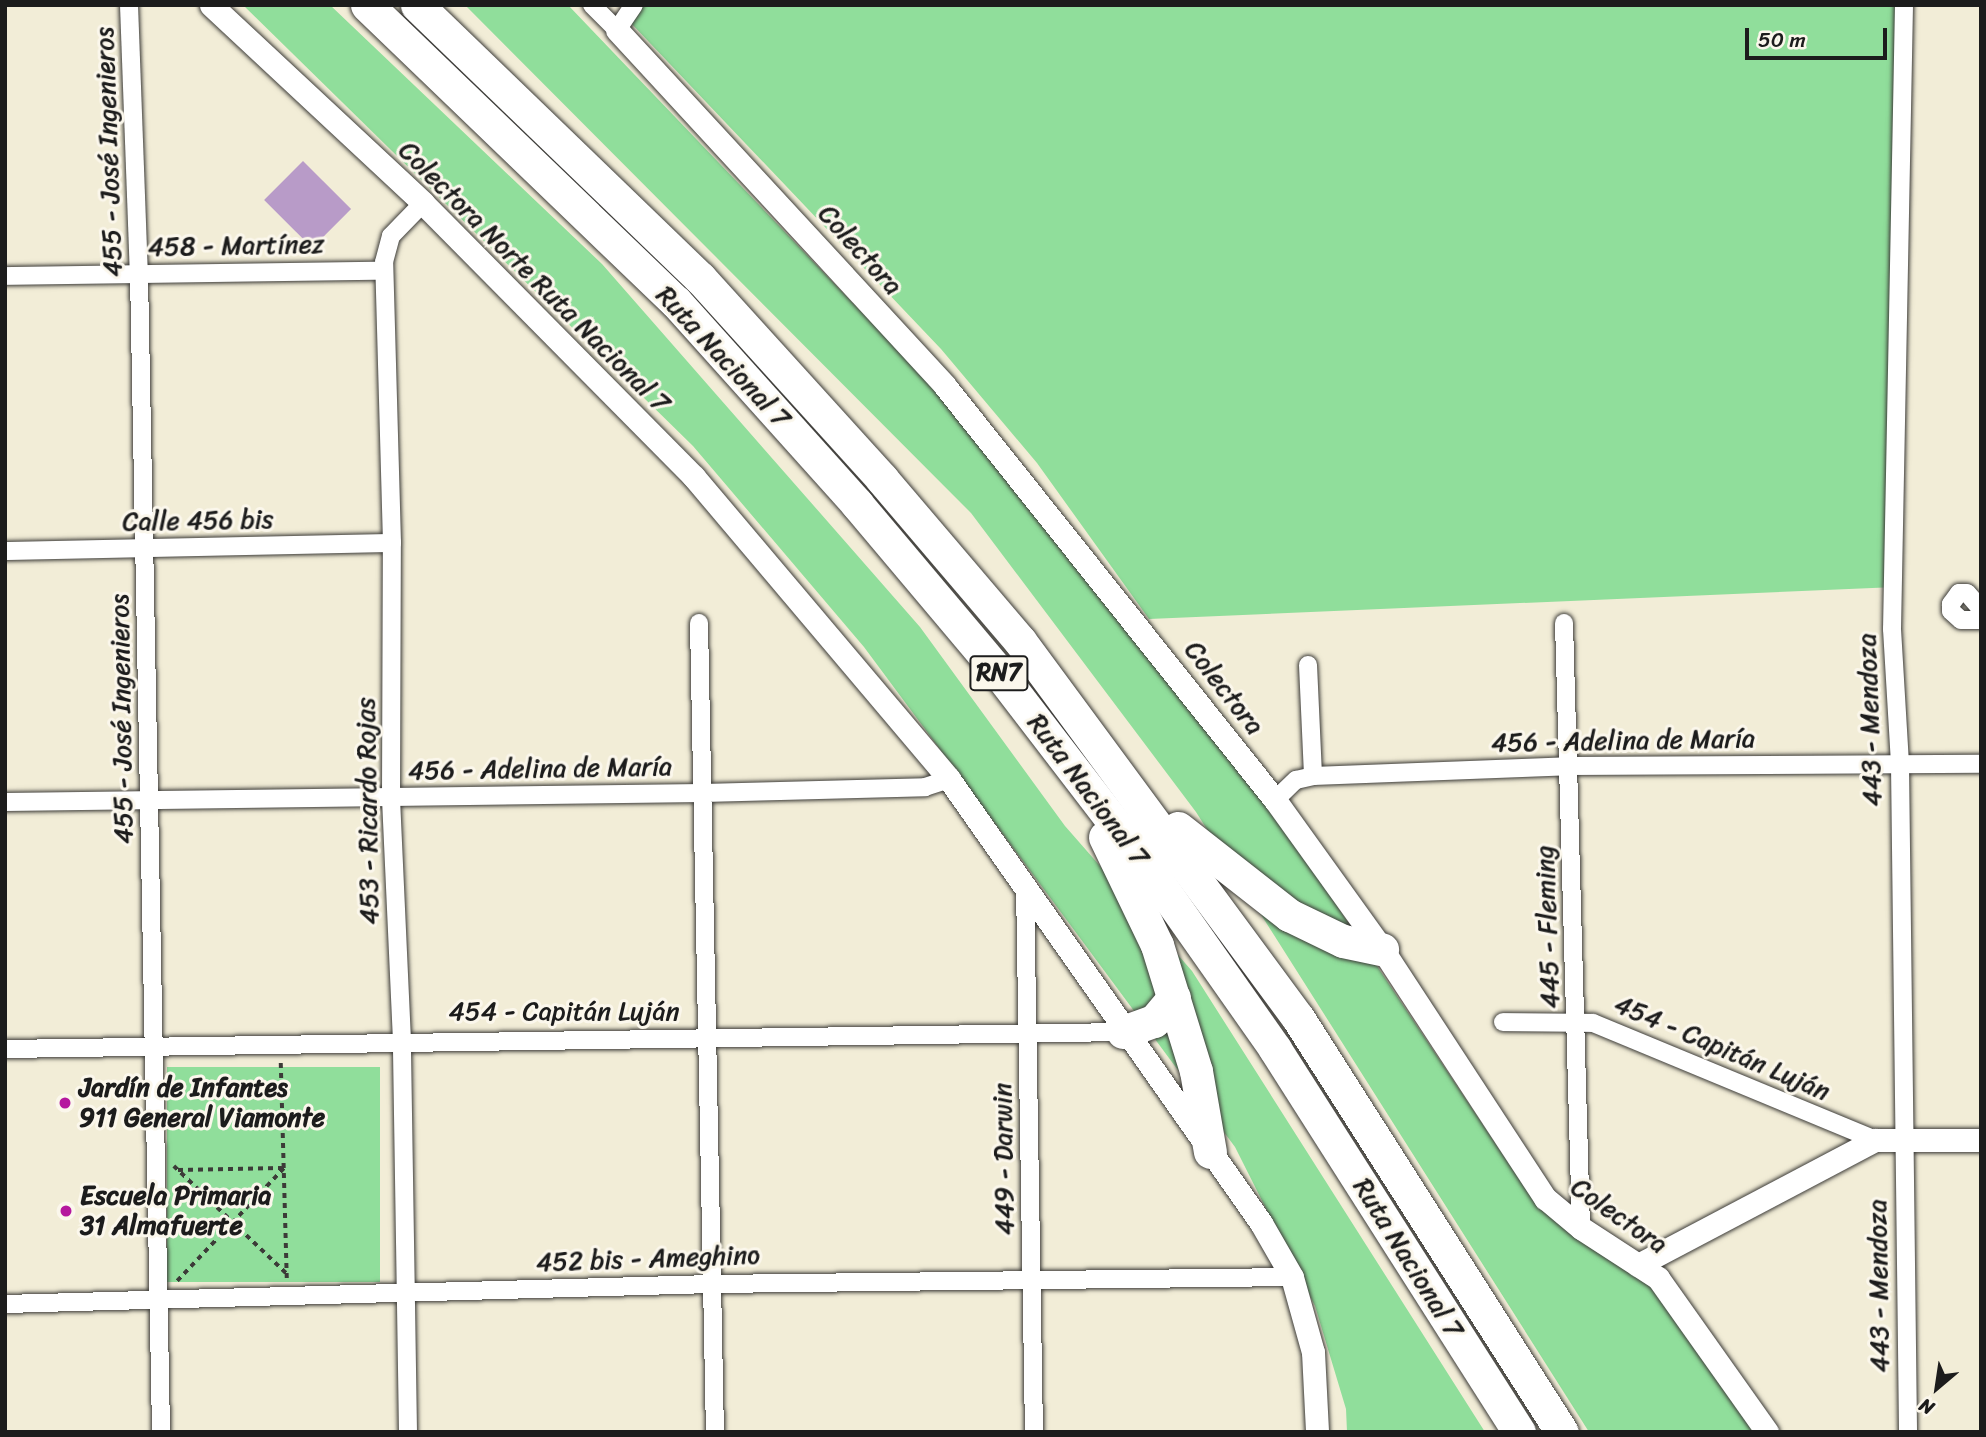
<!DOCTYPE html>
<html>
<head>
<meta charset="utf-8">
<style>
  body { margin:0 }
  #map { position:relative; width:1986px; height:1437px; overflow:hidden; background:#f2edd7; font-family:Sriracha,sans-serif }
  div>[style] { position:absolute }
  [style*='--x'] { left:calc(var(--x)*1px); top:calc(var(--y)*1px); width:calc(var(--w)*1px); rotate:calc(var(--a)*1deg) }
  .green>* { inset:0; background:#90de9b; transform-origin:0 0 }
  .building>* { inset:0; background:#b89bc8; transform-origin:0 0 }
  .path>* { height:3.5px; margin-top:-1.75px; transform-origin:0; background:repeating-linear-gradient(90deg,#3c3b38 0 5px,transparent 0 10px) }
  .roads { filter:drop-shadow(0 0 2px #3c3b38) drop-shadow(0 0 2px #3c3b38) }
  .minor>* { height:18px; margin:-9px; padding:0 9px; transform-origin:9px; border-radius:9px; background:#fff }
  .tertiary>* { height:23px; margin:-11.5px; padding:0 11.5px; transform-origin:11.5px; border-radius:11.5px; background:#fff }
  .motorway>* { height:33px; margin:-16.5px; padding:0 16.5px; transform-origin:16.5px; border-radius:16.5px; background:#fff }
  .dots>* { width:19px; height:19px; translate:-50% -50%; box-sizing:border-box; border:4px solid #fbf7ec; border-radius:50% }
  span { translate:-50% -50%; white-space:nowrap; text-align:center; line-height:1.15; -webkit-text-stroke:6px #fbf7ec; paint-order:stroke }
  .shield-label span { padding:2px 5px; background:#fbf7ec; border:2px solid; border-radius:5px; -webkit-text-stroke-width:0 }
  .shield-label { font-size:24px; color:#1c1c1c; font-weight:700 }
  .street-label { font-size:26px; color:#1c1c1c }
  .poi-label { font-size:26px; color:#1c1c1c; font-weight:700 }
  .left { translate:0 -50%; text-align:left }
  .frame { position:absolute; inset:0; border:7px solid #1c1c1c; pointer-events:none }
  .north { position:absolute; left:1902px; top:1353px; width:70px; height:70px; -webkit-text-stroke:5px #fbf7ec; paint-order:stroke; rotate:209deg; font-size:19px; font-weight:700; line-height:28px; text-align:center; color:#1c1c1c }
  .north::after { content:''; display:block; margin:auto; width:24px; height:32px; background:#1c1c1c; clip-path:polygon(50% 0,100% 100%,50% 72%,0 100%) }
  .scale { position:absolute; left:1745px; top:28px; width:142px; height:32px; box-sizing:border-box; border:4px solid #1c1c1c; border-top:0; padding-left:9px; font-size:21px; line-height:24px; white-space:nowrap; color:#1c1c1c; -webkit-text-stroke:5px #fbf7ec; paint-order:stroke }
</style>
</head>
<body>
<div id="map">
  <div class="green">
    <i style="clip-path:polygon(243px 5px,330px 5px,602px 264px,920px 627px,1065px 826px,1192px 971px,1485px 1432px,1347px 1432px,1346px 1409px,1315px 1306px,1235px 1147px,864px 647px,693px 446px)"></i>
    <i style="clip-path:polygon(465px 5px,568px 5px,934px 388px,1295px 843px,1529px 1194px,1557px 1220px,1665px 1295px,1753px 1432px,1589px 1432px,1196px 812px,971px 513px)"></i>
    <i style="clip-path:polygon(638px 5px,1908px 5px,1896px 587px,1149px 619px,1037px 463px,941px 349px,629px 21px)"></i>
    <i style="left:167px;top:1067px;width:213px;height:215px"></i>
  </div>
  <div class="building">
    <i style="left:303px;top:161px;width:68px;height:55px;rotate:45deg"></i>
  </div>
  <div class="path">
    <i style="--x:281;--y:1063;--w:217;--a:88.4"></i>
    <i style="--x:174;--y:1166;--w:155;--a:43.7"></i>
    <i style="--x:178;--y:1170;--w:104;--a:-1.1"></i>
    <i style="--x:177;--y:1281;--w:156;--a:-46.6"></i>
  </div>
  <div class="roads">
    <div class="minor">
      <i style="--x:129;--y:5;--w:269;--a:87.9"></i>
      <i style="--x:139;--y:274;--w:1158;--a:88.91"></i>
      <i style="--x:592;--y:5;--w:35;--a:45"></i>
      <i style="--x:617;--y:30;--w:30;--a:-56"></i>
      <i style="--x:1904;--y:5;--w:624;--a:91.1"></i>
      <i style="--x:1892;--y:629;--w:136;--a:86.6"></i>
      <i style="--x:1900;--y:765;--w:667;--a:89.31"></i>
      <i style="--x:5;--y:276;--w:379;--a:-0.8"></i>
      <i style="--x:5;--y:551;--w:387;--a:-1.2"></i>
      <i style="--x:1981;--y:609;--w:21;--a:-131"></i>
      <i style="--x:1967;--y:593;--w:8;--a:180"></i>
      <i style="--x:1959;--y:593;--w:14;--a:126"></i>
      <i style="--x:1951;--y:604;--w:7;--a:90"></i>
      <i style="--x:1951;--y:611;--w:13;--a:42"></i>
      <i style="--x:1961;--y:620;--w:20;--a:0"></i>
      <i style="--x:699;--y:623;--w:809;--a:88.87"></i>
      <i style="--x:1564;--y:623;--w:605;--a:88.39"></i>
      <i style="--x:1308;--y:665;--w:111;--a:87.4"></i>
      <i style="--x:1275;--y:800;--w:29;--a:-44"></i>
      <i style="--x:1296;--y:780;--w:17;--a:-13"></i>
      <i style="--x:1313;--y:776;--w:255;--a:-2.2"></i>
      <i style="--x:1568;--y:766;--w:413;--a:-0.3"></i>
      <i style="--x:5;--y:802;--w:698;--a:-0.74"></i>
      <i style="--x:703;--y:793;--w:222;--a:-1.5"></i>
      <i style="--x:925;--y:787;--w:25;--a:-18"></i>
      <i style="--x:1025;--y:885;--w:547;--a:89.06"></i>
      <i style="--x:1503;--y:1022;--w:90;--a:0.6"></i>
      <i style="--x:1593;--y:1023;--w:305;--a:22.5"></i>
      <i style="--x:5;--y:1049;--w:1118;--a:-0.87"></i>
      <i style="--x:5;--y:1304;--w:708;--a:-1.62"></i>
      <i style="--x:713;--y:1284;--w:579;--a:-0.69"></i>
      <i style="--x:408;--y:1432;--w:391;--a:-90.9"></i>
      <i style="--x:402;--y:1041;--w:245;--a:-92.6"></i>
      <i style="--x:391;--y:796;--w:253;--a:-89.8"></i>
      <i style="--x:392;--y:543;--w:281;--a:-91.6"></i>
      <i style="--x:384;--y:262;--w:27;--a:-75"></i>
      <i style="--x:391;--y:236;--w:46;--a:-45.9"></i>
    </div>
    <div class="tertiary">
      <i style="--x:211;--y:5;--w:290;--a:43"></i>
      <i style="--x:423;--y:203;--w:385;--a:45.3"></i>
      <i style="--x:694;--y:477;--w:395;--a:49.8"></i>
      <i style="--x:949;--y:779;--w:543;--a:54.9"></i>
      <i style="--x:1261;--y:1223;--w:62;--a:60.1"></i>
      <i style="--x:1292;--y:1277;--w:78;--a:74.4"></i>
      <i style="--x:1313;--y:1352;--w:80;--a:87.1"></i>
      <i style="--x:617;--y:30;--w:484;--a:47.3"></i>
      <i style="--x:945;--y:386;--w:529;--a:51.44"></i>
      <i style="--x:1275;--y:800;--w:183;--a:54.3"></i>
      <i style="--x:1382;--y:949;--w:298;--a:56.8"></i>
      <i style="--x:1545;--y:1198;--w:47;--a:39.8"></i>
      <i style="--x:1581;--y:1228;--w:92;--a:33"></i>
      <i style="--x:1658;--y:1278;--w:189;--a:54.7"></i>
      <i style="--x:1638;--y:1265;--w:268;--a:-27.8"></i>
      <i style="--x:1875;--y:1140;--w:106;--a:0"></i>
    </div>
    <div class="motorway">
      <i style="--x:367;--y:5;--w:429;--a:43.9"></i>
      <i style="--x:676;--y:302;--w:271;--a:48.1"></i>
      <i style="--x:857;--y:504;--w:216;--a:49.9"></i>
      <i style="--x:996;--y:669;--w:238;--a:52.5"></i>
      <i style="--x:1141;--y:858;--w:233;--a:54.9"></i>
      <i style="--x:1275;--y:1049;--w:454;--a:57.5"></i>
      <i style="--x:417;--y:5;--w:393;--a:44"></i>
      <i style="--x:700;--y:278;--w:271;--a:47.8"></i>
      <i style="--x:882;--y:479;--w:213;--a:49.6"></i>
      <i style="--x:1020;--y:641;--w:468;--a:53.6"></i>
      <i style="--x:1298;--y:1018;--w:491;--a:57.5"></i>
      <i style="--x:1178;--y:828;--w:141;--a:38.1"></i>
      <i style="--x:1289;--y:915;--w:60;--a:25.7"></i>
      <i style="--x:1343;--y:941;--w:40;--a:12"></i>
      <i style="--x:1105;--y:837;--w:120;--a:64.3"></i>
      <i style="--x:1157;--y:945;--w:132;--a:72.8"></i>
      <i style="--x:1196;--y:1071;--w:82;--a:80.2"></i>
      <i style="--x:1123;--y:1032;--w:33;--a:-20"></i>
      <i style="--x:1154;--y:1021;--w:31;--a:-50"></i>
    </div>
  </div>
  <div class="dots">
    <i style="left:65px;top:1103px;background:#b5179e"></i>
    <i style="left:66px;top:1211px;background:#b5179e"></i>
  </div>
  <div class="shield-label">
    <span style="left:999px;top:673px">RN7</span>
  </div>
  <div class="street-label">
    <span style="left:109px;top:152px;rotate:-92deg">455 - José Ingenieros</span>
    <span style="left:236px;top:246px;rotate:-1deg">458 - Martínez</span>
    <span style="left:860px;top:250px;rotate:48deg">Colectora</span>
    <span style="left:534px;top:277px;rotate:45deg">Colectora Norte Ruta Nacional 7</span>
    <span style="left:723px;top:357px;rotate:47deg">Ruta Nacional 7</span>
    <span style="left:198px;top:521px;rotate:-1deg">Calle 456 bis</span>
    <span style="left:1224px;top:688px;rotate:52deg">Colectora</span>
    <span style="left:122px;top:719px;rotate:-91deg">455 - José Ingenieros</span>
    <span style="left:1870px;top:720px;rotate:-92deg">443 - Mendoza</span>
    <span style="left:1623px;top:741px;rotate:-1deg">456 - Adelina de María</span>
    <span style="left:540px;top:769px;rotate:-1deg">456 - Adelina de María</span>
    <span style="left:1088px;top:790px;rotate:53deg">Ruta Nacional 7</span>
    <span style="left:368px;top:811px;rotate:-91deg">453 - Ricardo Rojas</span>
    <span style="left:1548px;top:927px;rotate:-92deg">445 - Fleming</span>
    <span style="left:564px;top:1012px">454 - Capitán Luján</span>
    <span style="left:1722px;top:1048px;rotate:23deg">454 - Capitán Luján</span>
    <span style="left:1004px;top:1159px;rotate:-91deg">449 - Darwin</span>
    <span style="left:1619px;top:1216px;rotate:35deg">Colectora</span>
    <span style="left:1408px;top:1258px;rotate:58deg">Ruta Nacional 7</span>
    <span style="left:648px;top:1259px;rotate:-2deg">452 bis - Ameghino</span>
    <span style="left:1879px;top:1286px;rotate:-91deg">443 - Mendoza</span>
  </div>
  <div class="poi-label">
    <span class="left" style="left:79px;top:1103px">Jardín de Infantes<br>911 General Viamonte</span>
    <span class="left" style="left:80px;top:1211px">Escuela Primaria<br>31 Almafuerte</span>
  </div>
  <div class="frame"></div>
  <div class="north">N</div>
  <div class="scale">50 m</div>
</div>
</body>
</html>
